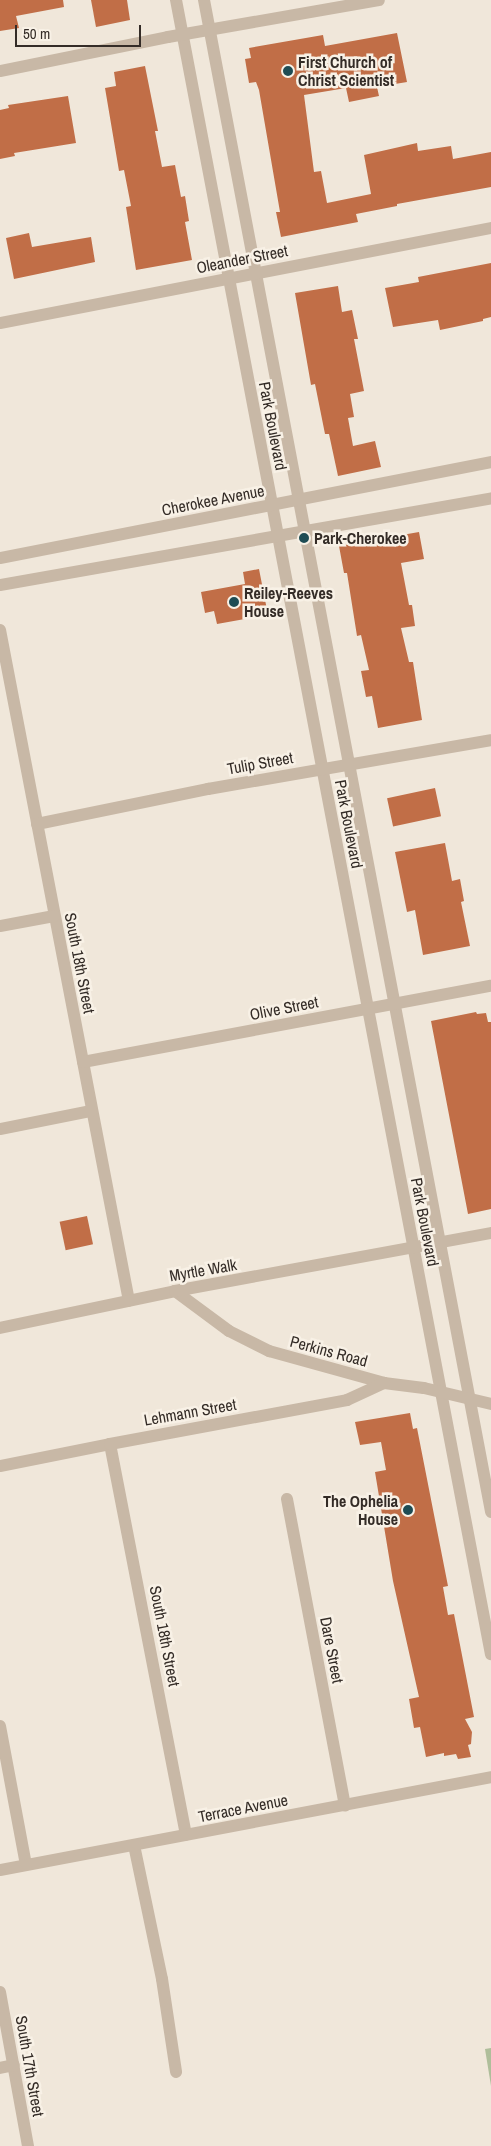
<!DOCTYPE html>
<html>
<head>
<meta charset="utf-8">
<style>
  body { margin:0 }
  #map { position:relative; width:491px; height:2146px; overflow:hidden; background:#f0e7da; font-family:"Archivo Narrow",sans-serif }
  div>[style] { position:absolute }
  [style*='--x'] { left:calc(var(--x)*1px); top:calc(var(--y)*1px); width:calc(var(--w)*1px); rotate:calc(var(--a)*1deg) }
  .green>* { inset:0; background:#afbe9a }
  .building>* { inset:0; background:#c16e47; transform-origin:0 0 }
  .minor>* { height:12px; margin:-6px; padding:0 6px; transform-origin:6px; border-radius:6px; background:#c8b8a6 }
  .dots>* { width:14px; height:14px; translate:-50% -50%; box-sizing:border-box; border:2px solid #f8f1e6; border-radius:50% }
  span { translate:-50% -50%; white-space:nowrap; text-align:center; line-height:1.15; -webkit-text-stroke:5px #f8f1e6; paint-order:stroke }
  .poi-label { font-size:16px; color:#342c27; font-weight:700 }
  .left { translate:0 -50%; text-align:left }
  .right { translate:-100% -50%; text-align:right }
  .street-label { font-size:16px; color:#342c27 }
  .scale { position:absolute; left:15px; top:25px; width:126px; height:22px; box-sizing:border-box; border:2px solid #342c27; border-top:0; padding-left:6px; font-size:15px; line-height:18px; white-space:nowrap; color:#342c27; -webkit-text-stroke:4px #f8f1e6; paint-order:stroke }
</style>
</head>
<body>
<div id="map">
  <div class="green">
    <i style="clip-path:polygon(491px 2048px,491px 2086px,485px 2049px)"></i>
  </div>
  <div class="building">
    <i style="clip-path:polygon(0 0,63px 0,64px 7px,16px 16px,19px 28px,0 31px)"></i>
    <i style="clip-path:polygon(91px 0,127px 0,130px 20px,96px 27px)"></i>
    <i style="clip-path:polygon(397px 33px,407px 82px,377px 87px,379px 96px,349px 102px,346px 88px,304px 95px,314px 172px,321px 171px,327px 203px,371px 194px,364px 155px,417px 143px,418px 151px,451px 146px,453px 159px,491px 152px,491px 187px,397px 204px,397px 206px,356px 214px,358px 222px,281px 237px,276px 212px,280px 212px,259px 90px,256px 82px,249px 83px,245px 59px,251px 58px,249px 48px,323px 35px,325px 46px)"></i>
    <i style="clip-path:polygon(145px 66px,158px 131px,155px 131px,162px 167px,175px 165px,181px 197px,185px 196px,189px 221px,185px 222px,192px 260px,136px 270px,126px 207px,131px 206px,124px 170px,119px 171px,105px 88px,116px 86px,114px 72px)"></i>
    <i style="clip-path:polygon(68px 96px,76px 143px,14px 153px,15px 156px,0 159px,0 110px,9px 108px,8px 105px)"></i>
    <i style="clip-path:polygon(29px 233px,32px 247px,91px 237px,95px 262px,14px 279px,6px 238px)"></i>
    <i style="clip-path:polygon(491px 263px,491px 317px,483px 319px,483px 321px,440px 330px,438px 320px,393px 327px,385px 288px,419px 282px,418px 277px)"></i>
    <i style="clip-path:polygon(338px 286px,342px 312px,352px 310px,358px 339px,354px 339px,364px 391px,350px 394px,354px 417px,348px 418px,353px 446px,375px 441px,381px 467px,338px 476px,329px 434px,325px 434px,315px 384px,311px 385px,295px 293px)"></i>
    <i style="clip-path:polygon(419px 532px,424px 559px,401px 563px,409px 605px,412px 605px,415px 626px,401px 628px,409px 662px,413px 662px,422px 720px,378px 728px,372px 696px,366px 697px,361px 671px,369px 670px,361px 635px,357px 636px,347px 573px,344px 573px,339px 546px)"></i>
    <i style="clip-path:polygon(259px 569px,268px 615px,217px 624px,214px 611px,205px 613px,201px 592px,245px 584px,243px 572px)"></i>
    <i style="left:435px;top:788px;width:29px;height:49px;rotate:78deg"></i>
    <i style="clip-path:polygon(445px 843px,452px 881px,460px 879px,464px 901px,461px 902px,470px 946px,423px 955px,415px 910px,407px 912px,395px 852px)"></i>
    <i style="clip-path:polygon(476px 1012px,477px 1014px,486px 1013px,488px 1022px,491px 1022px,491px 1209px,468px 1214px,431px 1021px)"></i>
    <i style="left:87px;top:1216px;width:29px;height:28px;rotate:78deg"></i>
    <i style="clip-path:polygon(410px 1413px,413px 1429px,417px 1428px,448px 1586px,443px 1587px,448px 1615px,454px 1614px,474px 1717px,465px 1719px,472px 1732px,471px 1744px,468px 1745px,471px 1757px,458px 1759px,456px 1754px,444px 1756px,444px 1753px,426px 1757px,420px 1727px,414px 1728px,409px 1699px,419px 1697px,393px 1581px,375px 1472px,386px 1470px,381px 1442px,360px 1445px,355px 1422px)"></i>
  </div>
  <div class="minor">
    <i style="--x:176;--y:0;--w:1684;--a:79.22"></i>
    <i style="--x:204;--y:0;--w:1539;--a:79.25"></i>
    <i style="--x:0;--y:71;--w:171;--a:-11.4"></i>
    <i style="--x:168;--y:37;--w:214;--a:-9.9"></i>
    <i style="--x:0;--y:323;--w:500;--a:-10.95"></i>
    <i style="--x:0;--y:558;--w:500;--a:-11.06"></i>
    <i style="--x:0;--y:585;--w:499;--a:-10"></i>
    <i style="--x:0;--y:630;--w:683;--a:79.12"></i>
    <i style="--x:37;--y:824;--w:175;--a:-11.6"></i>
    <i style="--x:208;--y:789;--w:287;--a:-9.8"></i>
    <i style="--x:0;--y:926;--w:55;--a:-10.5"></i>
    <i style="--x:83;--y:1062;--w:415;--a:-10.6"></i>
    <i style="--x:0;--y:1129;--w:93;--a:-11.2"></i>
    <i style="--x:175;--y:1291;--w:67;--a:36.5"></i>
    <i style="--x:229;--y:1331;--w:45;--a:26.6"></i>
    <i style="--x:269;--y:1351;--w:119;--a:15.5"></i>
    <i style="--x:384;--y:1383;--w:40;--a:7.1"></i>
    <i style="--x:424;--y:1388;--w:69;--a:13.4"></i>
    <i style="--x:0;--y:1328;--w:179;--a:-11.9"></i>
    <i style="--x:175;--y:1291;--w:321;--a:-10.4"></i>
    <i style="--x:110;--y:1444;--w:398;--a:79"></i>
    <i style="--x:0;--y:1466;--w:112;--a:-11.3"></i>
    <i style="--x:110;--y:1444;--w:241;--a:-10.5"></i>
    <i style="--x:347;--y:1400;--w:41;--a:-24.7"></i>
    <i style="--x:287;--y:1499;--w:312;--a:79.3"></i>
    <i style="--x:0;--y:1726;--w:141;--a:79.4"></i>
    <i style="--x:134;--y:1845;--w:137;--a:78.2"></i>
    <i style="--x:162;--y:1979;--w:94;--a:81.4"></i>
    <i style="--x:0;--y:1870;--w:500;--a:-10.7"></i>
    <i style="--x:0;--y:1992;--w:157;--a:79.7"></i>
    <i style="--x:0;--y:2068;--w:14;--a:-12"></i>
  </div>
  <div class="dots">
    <i style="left:288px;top:71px;background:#1e4c54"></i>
    <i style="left:304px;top:538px;background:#1e4c54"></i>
    <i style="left:234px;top:602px;background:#1e4c54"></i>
    <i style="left:408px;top:1510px;background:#1e4c54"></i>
  </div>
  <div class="poi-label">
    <span class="left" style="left:298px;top:71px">First Church of<br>Christ Scientist</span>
    <span class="left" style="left:314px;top:538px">Park-Cherokee</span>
    <span class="left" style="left:244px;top:602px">Reiley-Reeves<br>House</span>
    <span class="right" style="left:398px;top:1510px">The Ophelia<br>House</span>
  </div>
  <div class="street-label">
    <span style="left:242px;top:259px;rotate:-11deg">Oleander Street</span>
    <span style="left:273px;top:426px;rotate:79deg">Park Boulevard</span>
    <span style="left:213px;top:500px;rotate:-11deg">Cherokee Avenue</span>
    <span style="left:260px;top:763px;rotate:-10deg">Tulip Street</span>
    <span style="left:349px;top:824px;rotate:79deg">Park Boulevard</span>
    <span style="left:80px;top:963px;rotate:79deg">South 18th Street</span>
    <span style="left:284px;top:1008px;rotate:-11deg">Olive Street</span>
    <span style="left:425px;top:1222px;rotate:79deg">Park Boulevard</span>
    <span style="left:203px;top:1270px;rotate:-10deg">Myrtle Walk</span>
    <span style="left:329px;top:1351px;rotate:15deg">Perkins Road</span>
    <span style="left:190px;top:1412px;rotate:-10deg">Lehmann Street</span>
    <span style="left:165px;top:1636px;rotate:79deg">South 18th Street</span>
    <span style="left:332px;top:1650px;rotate:79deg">Dare Street</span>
    <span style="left:243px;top:1808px;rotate:-11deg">Terrace Avenue</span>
    <span style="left:30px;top:2066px;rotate:80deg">South 17th Street</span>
  </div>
  <div class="scale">50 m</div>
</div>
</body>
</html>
